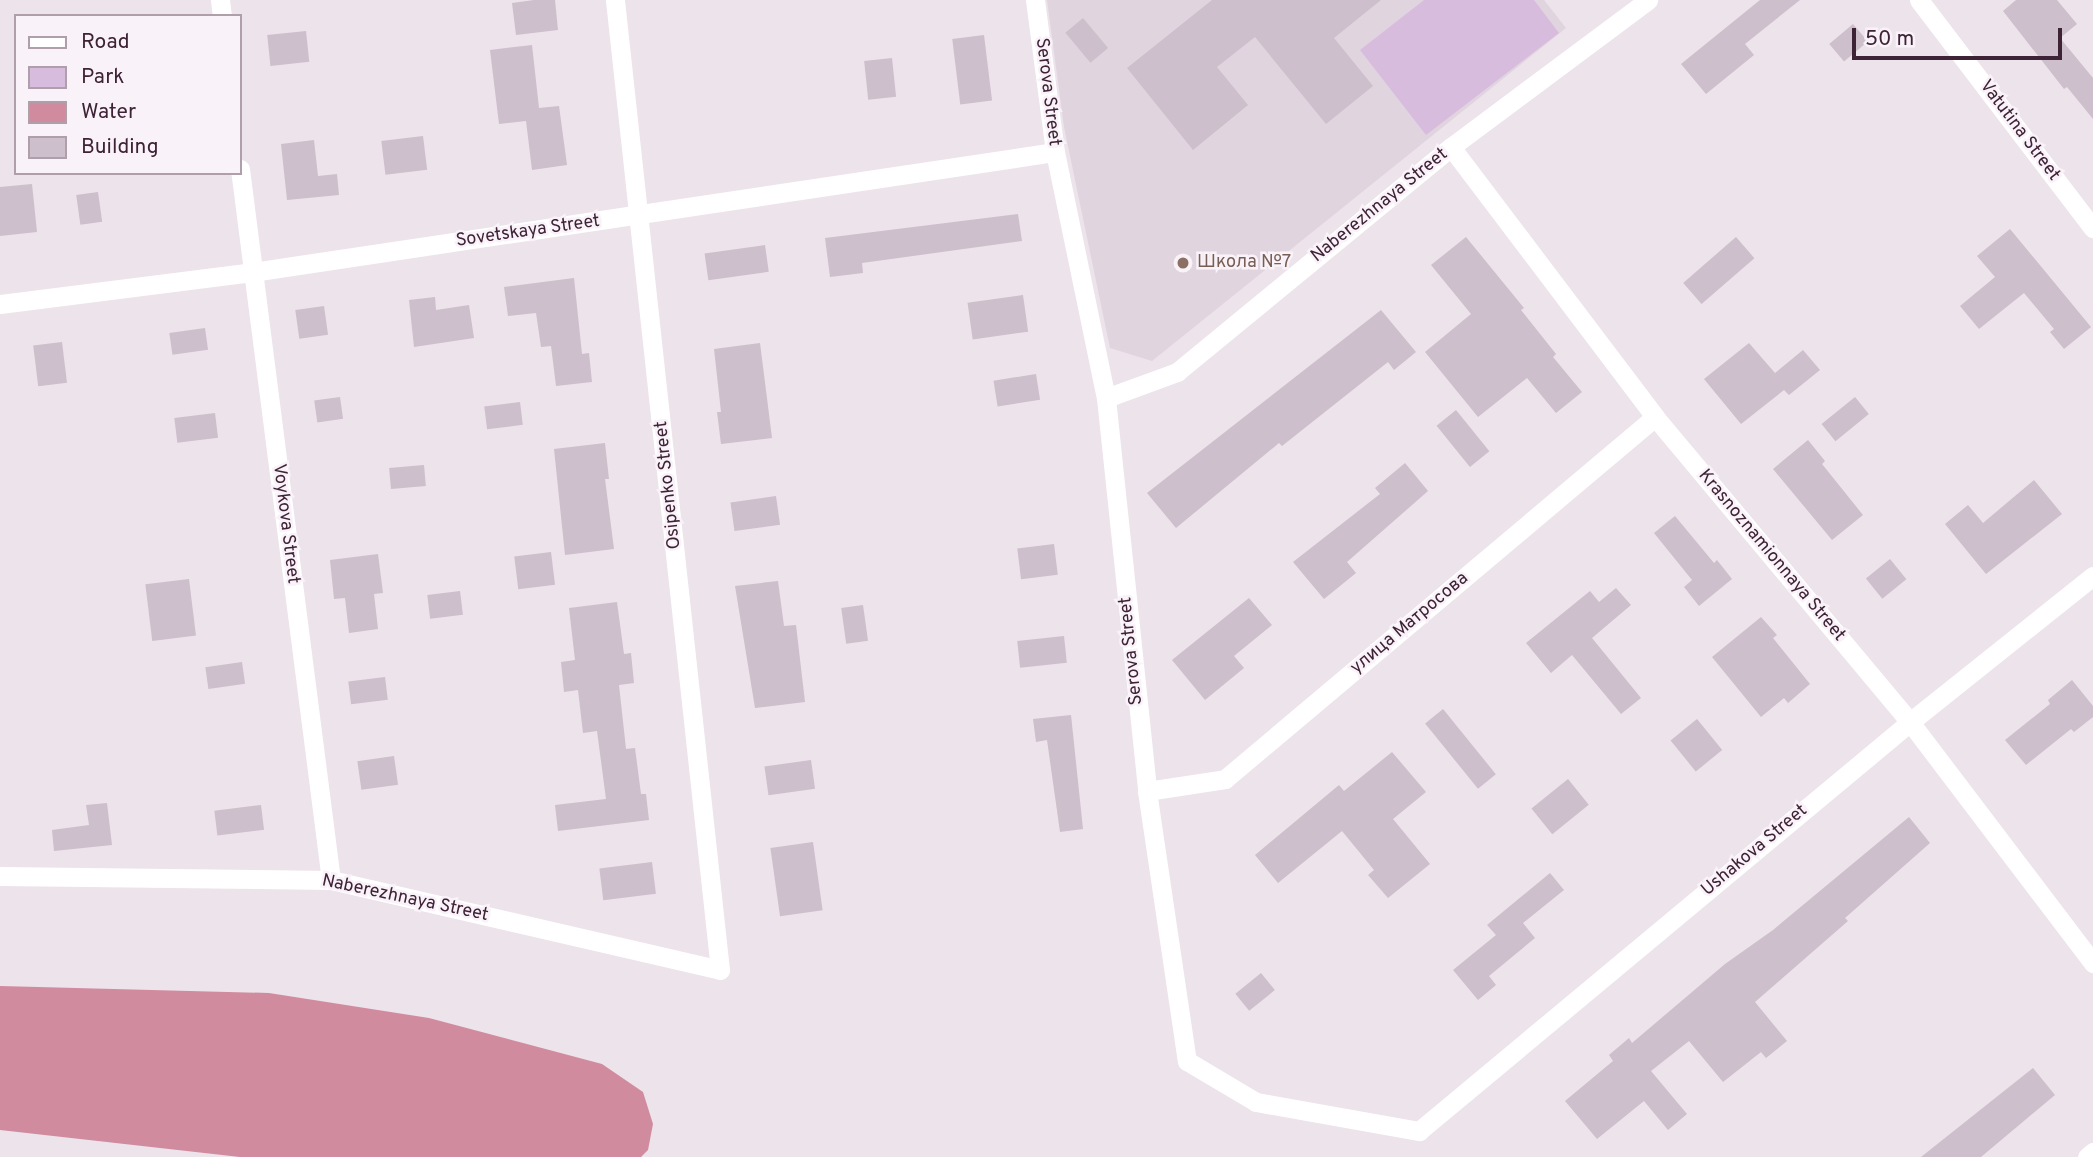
<!DOCTYPE html>
<html>
<head>
<meta charset="utf-8">
<style>
  body { margin:0 }
  #map { position:relative; width:2093px; height:1157px; overflow:hidden; background:#ede3eb; font-family:Overpass,sans-serif }
  div>[style] { position:absolute }
  [style*='--x'] { left:calc(var(--x)*1px); top:calc(var(--y)*1px); width:calc(var(--w)*1px); rotate:calc(var(--a)*1deg) }
  .built>* { inset:0; background:#e0d4df }
  .green>* { inset:0; background:#d8bcde }
  .water>* { inset:0; background:#d18b9f }
  .building>* { inset:0; background:#cdbfcb; transform-origin:0 0 }
  .minor>* { height:19px; margin:-9.5px; padding:0 9.5px; transform-origin:9.5px; border-radius:9.5px; background:#fff }
  .tertiary>* { height:19px; margin:-9.5px; padding:0 9.5px; transform-origin:9.5px; border-radius:9.5px; background:#fff }
  .dots>* { width:19px; height:19px; translate:-50% -50%; box-sizing:border-box; border:4px solid #f9f3f9; border-radius:50% }
  span { translate:-50% -50%; white-space:nowrap; text-align:center; line-height:1.15; -webkit-text-stroke:5px #f9f3f9; paint-order:stroke }
  .street-label { font-size:18px; color:#3e2236 }
  .education-label { font-size:18px; color:#785e54 }
  .left { translate:0 -50%; text-align:left }
  .legend { position:absolute; left:14px; top:14px; width:228px; height:161px; box-sizing:border-box; background:#f9f3f9; border:2px solid #ae9fab; margin:0; padding:9px 12px; list-style:none; font-size:21px; color:#3e2236 }
  .legend li { display:flex; align-items:center; gap:14px; height:35px }
  .legend b { width:35px; border:2px solid #ae9fab }
  .scale { position:absolute; left:1852px; top:28px; width:210px; height:32px; box-sizing:border-box; border:4px solid #3e2236; border-top:0; padding-left:9px; font-size:21px; line-height:24px; white-space:nowrap; color:#3e2236; -webkit-text-stroke:5px #f9f3f9; paint-order:stroke }
</style>
</head>
<body>
<div id="map">
  <div class="built">
    <i style="clip-path:polygon(1047px 0,1544px 0,1566px 28px,1152px 361px,1110px 348px,1064px 127px)"></i>
  </div>
  <div class="green">
    <i style="clip-path:polygon(1424px 0,1534px 0,1559px 33px,1426px 135px,1360px 50px)"></i>
  </div>
  <div class="water">
    <i style="clip-path:polygon(0 986px,269px 993px,429px 1018px,602px 1064px,643px 1092px,653px 1124px,648px 1150px,641px 1157px,240px 1157px,0 1130px)"></i>
  </div>
  <div class="building">
    <i style="clip-path:polygon(534px 0,555px 0,558px 30px,516px 35px,512px 3px)"></i>
    <i style="clip-path:polygon(1212px 0,1381px 0,1334px 38px,1373px 86px,1326px 124px,1255px 37px,1217px 67px,1248px 105px,1193px 150px,1127px 68px)"></i>
    <i style="clip-path:polygon(1760px 0,1800px 0,1745px 44px,1754px 55px,1706px 94px,1681px 64px)"></i>
    <i style="clip-path:polygon(2016px 0,2057px 0,2077px 24px,2060px 38px,2093px 78px,2093px 119px,2067px 87px,2064px 89px,2003px 11px)"></i>
    <i style="left:1083px;top:18px;width:39px;height:23px;rotate:50deg"></i>
    <i style="left:1853px;top:24px;width:23px;height:31px;rotate:50deg"></i>
    <i style="left:306px;top:31px;width:31px;height:39px;rotate:84deg"></i>
    <i style="left:984px;top:35px;width:66px;height:32px;rotate:83deg"></i>
    <i style="clip-path:polygon(532px 45px,539px 108px,559px 106px,567px 165px,532px 170px,526px 121px,499px 124px,490px 50px)"></i>
    <i style="left:892px;top:58px;width:39px;height:28px;rotate:84deg"></i>
    <i style="left:423px;top:136px;width:34px;height:42px;rotate:83deg"></i>
    <i style="clip-path:polygon(314px 140px,318px 176px,337px 174px,339px 195px,287px 200px,281px 144px)"></i>
    <i style="clip-path:polygon(32px 184px,37px 232px,0 236px,0 187px)"></i>
    <i style="left:98px;top:192px;width:30px;height:22px;rotate:82deg"></i>
    <i style="clip-path:polygon(1018px 214px,1022px 241px,862px 263px,863px 273px,830px 277px,825px 238px)"></i>
    <i style="clip-path:polygon(2010px 229px,2091px 327px,2064px 349px,2050px 332px,2054px 329px,2024px 293px,1979px 329px,1960px 306px,1995px 277px,1977px 256px)"></i>
    <i style="clip-path:polygon(1466px 237px,1524px 308px,1521px 310px,1556px 354px,1553px 357px,1582px 392px,1556px 413px,1527px 378px,1478px 417px,1425px 352px,1471px 314px,1431px 265px)"></i>
    <i style="left:1736px;top:237px;width:28px;height:70px;rotate:49deg"></i>
    <i style="left:765px;top:245px;width:27px;height:61px;rotate:82deg"></i>
    <i style="clip-path:polygon(574px 278px,582px 354px,589px 353px,592px 382px,556px 386px,551px 346px,541px 347px,536px 313px,508px 316px,504px 287px)"></i>
    <i style="left:1023px;top:295px;width:37px;height:56px;rotate:82deg"></i>
    <i style="clip-path:polygon(435px 297px,436px 310px,469px 305px,474px 338px,414px 347px,409px 300px)"></i>
    <i style="left:324px;top:306px;width:29px;height:29px;rotate:82deg"></i>
    <i style="clip-path:polygon(1381px 310px,1416px 352px,1394px 370px,1388px 362px,1282px 446px,1279px 443px,1176px 528px,1147px 493px)"></i>
    <i style="left:205px;top:328px;width:22px;height:36px;rotate:82deg"></i>
    <i style="left:62px;top:342px;width:41px;height:29px;rotate:83deg"></i>
    <i style="clip-path:polygon(760px 343px,772px 438px,721px 444px,717px 412px,721px 412px,714px 349px)"></i>
    <i style="clip-path:polygon(1749px 343px,1775px 373px,1803px 350px,1820px 370px,1789px 395px,1784px 390px,1741px 424px,1704px 379px)"></i>
    <i style="left:1036px;top:374px;width:26px;height:43px;rotate:81deg"></i>
    <i style="left:340px;top:397px;width:22px;height:26px;rotate:82deg"></i>
    <i style="left:1855px;top:397px;width:22px;height:43px;rotate:51deg"></i>
    <i style="left:520px;top:402px;width:23px;height:36px;rotate:83deg"></i>
    <i style="left:1456px;top:410px;width:53px;height:25px;rotate:51deg"></i>
    <i style="left:215px;top:413px;width:25px;height:41px;rotate:83deg"></i>
    <i style="clip-path:polygon(1808px 440px,1825px 461px,1822px 464px,1863px 515px,1832px 540px,1773px 469px)"></i>
    <i style="clip-path:polygon(605px 443px,609px 479px,605px 479px,614px 549px,565px 555px,554px 449px)"></i>
    <i style="clip-path:polygon(1405px 463px,1428px 491px,1347px 562px,1356px 573px,1324px 599px,1293px 562px,1380px 494px,1375px 488px)"></i>
    <i style="left:424px;top:465px;width:21px;height:35px;rotate:85deg"></i>
    <i style="clip-path:polygon(2034px 480px,2062px 514px,1986px 574px,1945px 524px,1968px 505px,1983px 523px)"></i>
    <i style="left:776px;top:496px;width:29px;height:46px;rotate:82deg"></i>
    <i style="clip-path:polygon(1675px 516px,1714px 563px,1717px 560px,1732px 579px,1699px 606px,1684px 587px,1692px 580px,1654px 533px)"></i>
    <i style="left:1054px;top:544px;width:31px;height:37px;rotate:83deg"></i>
    <i style="left:551px;top:552px;width:33px;height:37px;rotate:83deg"></i>
    <i style="clip-path:polygon(378px 554px,383px 593px,374px 594px,378px 629px,349px 633px,345px 598px,334px 599px,330px 560px)"></i>
    <i style="left:1890px;top:559px;width:26px;height:31px;rotate:51deg"></i>
    <i style="left:189px;top:579px;width:57px;height:44px;rotate:83deg"></i>
    <i style="clip-path:polygon(778px 581px,784px 626px,796px 625px,805px 702px,755px 708px,735px 586px)"></i>
    <i style="clip-path:polygon(1616px 588px,1631px 605px,1592px 638px,1641px 698px,1621px 714px,1572px 655px,1551px 673px,1526px 643px,1590px 591px,1599px 602px)"></i>
    <i style="left:460px;top:591px;width:24px;height:33px;rotate:83deg"></i>
    <i style="clip-path:polygon(1249px 598px,1272px 625px,1234px 656px,1244px 668px,1205px 700px,1172px 660px)"></i>
    <i style="clip-path:polygon(617px 602px,624px 654px,631px 653px,634px 683px,619px 685px,626px 749px,635px 748px,641px 794px,646px 794px,649px 820px,558px 831px,555px 805px,606px 799px,597px 731px,583px 733px,578px 690px,564px 692px,561px 662px,575px 660px,569px 608px)"></i>
    <i style="left:863px;top:605px;width:36px;height:22px;rotate:82deg"></i>
    <i style="clip-path:polygon(1761px 617px,1777px 635px,1773px 638px,1810px 684px,1788px 703px,1784px 698px,1761px 717px,1712px 657px)"></i>
    <i style="left:1064px;top:636px;width:27px;height:47px;rotate:84deg"></i>
    <i style="left:242px;top:662px;width:22px;height:37px;rotate:82deg"></i>
    <i style="left:385px;top:677px;width:23px;height:37px;rotate:83deg"></i>
    <i style="clip-path:polygon(2072px 680px,2093px 706px,2093px 717px,2074px 732px,2071px 729px,2026px 765px,2005px 740px,2050px 704px,2048px 700px)"></i>
    <i style="left:1443px;top:709px;width:84px;height:23px;rotate:51deg"></i>
    <i style="clip-path:polygon(1071px 715px,1083px 829px,1060px 832px,1047px 740px,1036px 742px,1033px 719px)"></i>
    <i style="left:1697px;top:719px;width:40px;height:34px;rotate:51deg"></i>
    <i style="clip-path:polygon(1392px 752px,1426px 792px,1393px 819px,1430px 864px,1388px 898px,1368px 875px,1374px 870px,1342px 831px,1278px 883px,1255px 855px,1339px 785px,1344px 791px)"></i>
    <i style="left:394px;top:756px;width:29px;height:37px;rotate:82deg"></i>
    <i style="left:811px;top:760px;width:29px;height:47px;rotate:82deg"></i>
    <i style="left:1568px;top:779px;width:33px;height:47px;rotate:51deg"></i>
    <i style="clip-path:polygon(107px 803px,112px 845px,54px 851px,52px 830px,89px 825px,86px 805px)"></i>
    <i style="left:261px;top:805px;width:25px;height:47px;rotate:83deg"></i>
    <i style="clip-path:polygon(1909px 817px,1930px 843px,1845px 918px,1848px 921px,1755px 1002px,1787px 1041px,1766px 1058px,1761px 1052px,1723px 1082px,1689px 1041px,1651px 1071px,1687px 1114px,1668px 1130px,1644px 1101px,1597px 1139px,1565px 1101px,1613px 1061px,1609px 1055px,1629px 1038px,1632px 1043px,1725px 964px,1773px 930px)"></i>
    <i style="left:813px;top:842px;width:69px;height:43px;rotate:82deg"></i>
    <i style="left:652px;top:862px;width:32px;height:53px;rotate:83deg"></i>
    <i style="clip-path:polygon(1550px 873px,1564px 890px,1523px 923px,1535px 938px,1489px 976px,1496px 985px,1478px 1000px,1453px 970px,1496px 935px,1487px 925px)"></i>
    <i style="left:1261px;top:973px;width:22px;height:33px;rotate:51deg"></i>
    <i style="clip-path:polygon(2033px 1068px,2055px 1095px,1981px 1157px,1921px 1157px)"></i>
  </div>
  <div class="minor">
    <i style="--x:220;--y:0;--w:16;--a:83"></i>
    <i style="--x:1035;--y:0;--w:153;--a:82.5"></i>
    <i style="--x:1919;--y:0;--w:287;--a:52.7"></i>
    <i style="--x:1451;--y:147;--w:338;--a:52.9"></i>
    <i style="--x:1655;--y:417;--w:398;--a:50.1"></i>
    <i style="--x:1910;--y:722;--w:303;--a:52.8"></i>
    <i style="--x:240;--y:169;--w:717;--a:82.71"></i>
    <i style="--x:1106;--y:398;--w:395;--a:84"></i>
    <i style="--x:1147;--y:791;--w:273;--a:81.6"></i>
    <i style="--x:1187;--y:1061;--w:80;--a:30.7"></i>
    <i style="--x:1256;--y:1102;--w:166;--a:10.1"></i>
    <i style="--x:1419;--y:1131;--w:639;--a:-39.79"></i>
    <i style="--x:1910;--y:722;--w:234;--a:-38.6"></i>
    <i style="--x:1147;--y:791;--w:79;--a:-8.7"></i>
    <i style="--x:1225;--y:779;--w:562;--a:-40.09"></i>
    <i style="--x:0;--y:876;--w:331;--a:0.7"></i>
    <i style="--x:331;--y:880;--w:399;--a:13"></i>
    <i style="--x:720;--y:970;--w:976;--a:-96.18"></i>
    <i style="--x:2087;--y:1157;--w:8;--a:-40"></i>
  </div>
  <div class="tertiary">
    <i style="--x:0;--y:304;--w:254;--a:-7.2"></i>
    <i style="--x:252;--y:272;--w:812;--a:-8.5"></i>
    <i style="--x:1055;--y:152;--w:251;--a:78.3"></i>
    <i style="--x:1106;--y:398;--w:76;--a:-20.1"></i>
    <i style="--x:1177;--y:372;--w:355;--a:-39.4"></i>
    <i style="--x:1451;--y:147;--w:246;--a:-36.7"></i>
  </div>
  <div class="dots">
    <i style="left:1183px;top:263px;background:#8d6e63"></i>
  </div>
  <div class="street-label">
    <span style="left:1047px;top:92px;rotate:83deg">Serova Street</span>
    <span style="left:2019px;top:131px;rotate:53deg">Vatutina Street</span>
    <span style="left:1380px;top:206px;rotate:-39deg">Naberezhnaya Street</span>
    <span style="left:528px;top:232px;rotate:-8deg">Sovetskaya Street</span>
    <span style="left:669px;top:485px;rotate:-96deg">Osipenko Street</span>
    <span style="left:285px;top:524px;rotate:83deg">Voykova Street</span>
    <span style="left:1771px;top:556px;rotate:50deg">Krasnoznamionnaya Street</span>
    <span style="left:1410px;top:624px;rotate:-40deg">улица Матросова</span>
    <span style="left:1132px;top:651px;rotate:-96deg">Serova Street</span>
    <span style="left:1755px;top:851px;rotate:-40deg">Ushakova Street</span>
    <span style="left:405px;top:899px;rotate:12deg">Naberezhnaya Street</span>
  </div>
  <div class="education-label">
    <span class="left" style="left:1197px;top:263px">Школа №7</span>
  </div>
  <ul class="legend">
  <li><b style="height:9px;background:#fff"></b>Road</li>
  <li><b style="height:19px;background:#d8bcde"></b>Park</li>
  <li><b style="height:19px;background:#d18b9f"></b>Water</li>
  <li><b style="height:19px;background:#cdbfcb"></b>Building</li>
  </ul>
  <div class="scale">50 m</div>
</div>
</body>
</html>
